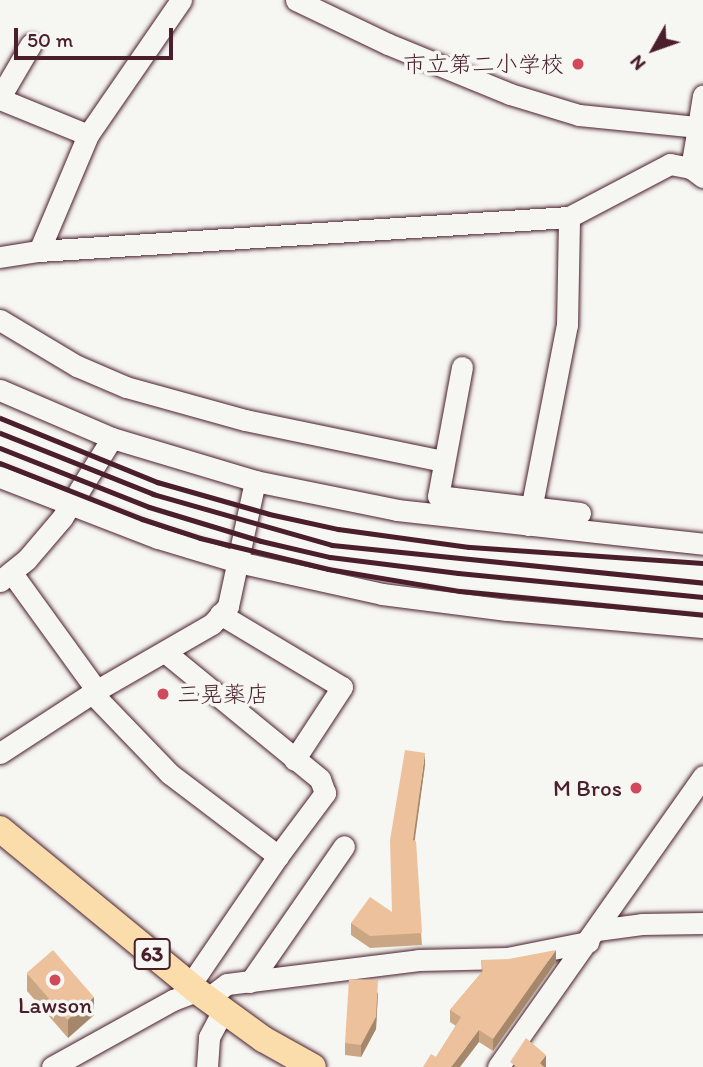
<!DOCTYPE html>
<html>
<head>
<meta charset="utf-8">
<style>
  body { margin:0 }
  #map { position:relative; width:703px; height:1067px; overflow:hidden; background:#f6f6f2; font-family:Itim,"Klee One",sans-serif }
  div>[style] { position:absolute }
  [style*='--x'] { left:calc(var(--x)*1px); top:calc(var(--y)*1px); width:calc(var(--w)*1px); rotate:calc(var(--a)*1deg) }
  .roads { filter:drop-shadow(0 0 2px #4a1f2b) drop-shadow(0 0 2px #4a1f2b) }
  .minor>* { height:21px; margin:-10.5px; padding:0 10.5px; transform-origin:10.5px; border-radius:10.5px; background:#f6f6f2 }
  .major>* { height:26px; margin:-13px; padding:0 13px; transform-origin:13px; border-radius:13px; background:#faddab }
  .rail>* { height:5px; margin:-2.5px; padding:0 2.5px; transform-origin:2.5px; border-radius:2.5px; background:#4a1f2b }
  .wall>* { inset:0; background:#cba685 }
  .shaded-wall>* { inset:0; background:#a5876c }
  .building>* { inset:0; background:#ecc19b; transform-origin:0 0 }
  .dots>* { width:19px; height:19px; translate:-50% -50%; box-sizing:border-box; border:4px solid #f6f6f2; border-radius:50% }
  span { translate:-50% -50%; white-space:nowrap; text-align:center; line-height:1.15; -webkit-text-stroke:7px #f6f6f2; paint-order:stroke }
  .shield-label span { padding:2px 5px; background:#f6f6f2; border:2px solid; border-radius:5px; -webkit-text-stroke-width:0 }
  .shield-label { font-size:21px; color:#4a1f2b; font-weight:700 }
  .poi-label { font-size:23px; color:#4a1f2b }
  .right { translate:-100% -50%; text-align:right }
  .left { translate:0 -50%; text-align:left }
  .north { position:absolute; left:619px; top:14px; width:70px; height:70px; -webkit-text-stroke:5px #f6f6f2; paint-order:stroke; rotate:230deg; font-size:19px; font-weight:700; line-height:28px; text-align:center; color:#4a1f2b }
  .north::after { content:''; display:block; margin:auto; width:24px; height:32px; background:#4a1f2b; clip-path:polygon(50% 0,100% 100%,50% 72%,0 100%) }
  .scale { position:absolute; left:14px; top:28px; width:159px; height:32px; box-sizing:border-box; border:4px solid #4a1f2b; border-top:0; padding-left:9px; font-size:21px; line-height:24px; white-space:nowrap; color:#4a1f2b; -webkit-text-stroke:5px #f6f6f2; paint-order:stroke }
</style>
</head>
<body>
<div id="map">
  <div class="roads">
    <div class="minor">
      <i style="--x:296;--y:0;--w:102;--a:25.6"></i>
      <i style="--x:388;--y:44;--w:132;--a:22.3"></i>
      <i style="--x:510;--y:94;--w:72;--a:16.9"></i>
      <i style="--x:579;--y:115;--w:120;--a:5.8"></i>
      <i style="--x:698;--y:127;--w:42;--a:99.7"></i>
      <i style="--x:0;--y:97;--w:61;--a:-59.7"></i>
      <i style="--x:0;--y:99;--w:95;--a:22.2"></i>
      <i style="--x:698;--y:127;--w:32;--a:-81"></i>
      <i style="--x:39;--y:251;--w:126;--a:-67.1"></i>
      <i style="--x:88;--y:135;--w:164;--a:-55.4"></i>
      <i style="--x:0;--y:257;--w:39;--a:-9"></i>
      <i style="--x:39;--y:251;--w:531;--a:-3.67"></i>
      <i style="--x:569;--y:217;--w:114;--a:-27.7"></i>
      <i style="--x:670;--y:164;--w:21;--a:11"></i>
      <i style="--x:691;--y:168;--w:15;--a:37"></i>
      <i style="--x:0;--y:320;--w:90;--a:30.9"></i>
      <i style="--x:77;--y:366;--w:53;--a:23.2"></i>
      <i style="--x:126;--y:387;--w:123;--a:15.5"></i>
      <i style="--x:245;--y:420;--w:202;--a:11.7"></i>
      <i style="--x:462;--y:367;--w:131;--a:100.5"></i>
      <i style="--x:438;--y:496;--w:143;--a:6.8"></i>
      <i style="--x:0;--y:390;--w:122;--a:23.2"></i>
      <i style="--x:112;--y:438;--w:149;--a:16.7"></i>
      <i style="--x:255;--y:481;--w:145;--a:11.5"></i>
      <i style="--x:397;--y:510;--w:308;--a:6.3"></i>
      <i style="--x:0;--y:477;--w:169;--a:21.1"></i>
      <i style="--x:158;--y:538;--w:84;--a:16.7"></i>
      <i style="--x:238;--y:562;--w:148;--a:12.5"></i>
      <i style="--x:382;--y:594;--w:126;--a:7.3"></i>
      <i style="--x:507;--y:610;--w:197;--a:5"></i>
      <i style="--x:528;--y:525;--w:204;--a:-79"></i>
      <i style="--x:567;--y:325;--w:108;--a:-88.9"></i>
      <i style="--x:11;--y:572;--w:147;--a:54.1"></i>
      <i style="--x:0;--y:581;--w:35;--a:-39"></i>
      <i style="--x:27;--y:559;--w:54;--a:-49.5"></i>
      <i style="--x:62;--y:518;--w:94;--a:-58"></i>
      <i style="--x:220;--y:614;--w:142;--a:30.9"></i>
      <i style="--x:342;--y:687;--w:87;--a:123.3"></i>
      <i style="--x:92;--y:693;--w:112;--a:46.1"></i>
      <i style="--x:170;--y:774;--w:136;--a:37.2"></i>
      <i style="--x:278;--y:856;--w:79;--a:-53.3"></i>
      <i style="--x:325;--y:793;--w:15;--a:-110"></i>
      <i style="--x:320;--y:779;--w:199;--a:-140.7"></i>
      <i style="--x:0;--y:753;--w:110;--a:-33.1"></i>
      <i style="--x:92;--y:693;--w:138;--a:-29.9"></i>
      <i style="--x:212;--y:624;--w:24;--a:-48"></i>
      <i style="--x:228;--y:606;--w:128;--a:-77.8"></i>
      <i style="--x:597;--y:930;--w:45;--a:-7.6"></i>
      <i style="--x:642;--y:924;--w:61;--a:-0.9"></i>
      <i style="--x:250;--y:982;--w:165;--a:-55.3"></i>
      <i style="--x:190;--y:985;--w:156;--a:-55.7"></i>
      <i style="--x:207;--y:999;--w:25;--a:-37"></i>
      <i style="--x:227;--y:984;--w:193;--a:-7.1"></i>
      <i style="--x:419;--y:960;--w:88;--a:-1.3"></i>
      <i style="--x:507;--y:958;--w:83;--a:-11.2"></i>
      <i style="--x:52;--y:1067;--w:138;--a:-29"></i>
      <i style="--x:173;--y:1000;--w:26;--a:-21"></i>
      <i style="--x:207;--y:1067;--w:30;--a:-86"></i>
      <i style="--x:209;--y:1037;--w:30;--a:-62"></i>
      <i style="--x:498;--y:1067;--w:356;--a:-54.8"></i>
    </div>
    <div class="major">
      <i style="--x:0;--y:829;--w:255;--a:39.4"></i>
      <i style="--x:197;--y:991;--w:82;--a:36"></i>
      <i style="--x:263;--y:1039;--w:57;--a:29.2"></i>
    </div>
  </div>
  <div class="rail">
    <i style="--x:0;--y:418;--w:170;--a:22.2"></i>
    <i style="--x:157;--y:482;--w:116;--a:15.9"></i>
    <i style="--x:269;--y:514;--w:71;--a:12.3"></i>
    <i style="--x:338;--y:529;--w:132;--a:7.8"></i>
    <i style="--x:469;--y:547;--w:235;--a:3.9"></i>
    <i style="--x:0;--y:433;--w:165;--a:21.7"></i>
    <i style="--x:153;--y:494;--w:186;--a:15.9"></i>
    <i style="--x:332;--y:545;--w:373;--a:5.8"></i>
    <i style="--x:0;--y:448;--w:160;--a:21.6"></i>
    <i style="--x:149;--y:507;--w:117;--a:16.9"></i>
    <i style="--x:261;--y:541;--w:71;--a:13.1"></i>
    <i style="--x:330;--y:557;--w:129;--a:7.1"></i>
    <i style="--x:458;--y:573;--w:246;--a:5.6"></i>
    <i style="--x:0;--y:463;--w:153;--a:21.5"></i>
    <i style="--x:142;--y:519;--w:61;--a:18.1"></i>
    <i style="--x:200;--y:538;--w:132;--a:13.6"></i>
    <i style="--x:328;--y:569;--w:134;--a:9.5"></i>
    <i style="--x:460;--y:591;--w:244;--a:5.6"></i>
  </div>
  <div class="wall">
    <i style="clip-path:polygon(425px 765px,414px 841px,422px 945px,370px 948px,351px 935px,351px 923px,392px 912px)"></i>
    <i style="clip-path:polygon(481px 960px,556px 962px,493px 1051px,479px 1042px,436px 1057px,456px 1026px,450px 1022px,450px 1010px,482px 972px)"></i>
    <i style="clip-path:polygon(27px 974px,94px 1015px,68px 1038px,27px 991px)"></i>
    <i style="clip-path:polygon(378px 992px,376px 1029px,361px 1057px,345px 1055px,345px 1043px)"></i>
  </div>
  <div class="shaded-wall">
    <i style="clip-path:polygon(425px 753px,425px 765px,413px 853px,413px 840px)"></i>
    <i style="clip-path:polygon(556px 950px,556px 962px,493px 1051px,493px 1039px)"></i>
    <i style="clip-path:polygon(378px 992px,376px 1029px,361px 1057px,361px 1045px)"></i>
    <i style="clip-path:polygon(94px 997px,94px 1015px,68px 1038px,68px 1020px)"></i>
    <i style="clip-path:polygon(479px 1030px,479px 1042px,460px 1067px,451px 1067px)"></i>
    <i style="clip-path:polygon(546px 1055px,546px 1067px,540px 1067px,540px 1063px)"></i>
  </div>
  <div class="building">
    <i style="clip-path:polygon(405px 750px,425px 753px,413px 840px,416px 841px,422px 933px,370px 936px,351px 923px,370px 897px,392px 912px,390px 840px)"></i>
    <i style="left:53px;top:950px;width:62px;height:35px;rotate:49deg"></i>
    <i style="clip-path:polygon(556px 950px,493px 1039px,479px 1030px,451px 1067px,423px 1067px,431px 1054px,436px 1057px,461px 1017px,450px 1010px,483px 971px,481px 960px,509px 959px)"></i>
    <i style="clip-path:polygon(349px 979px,378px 980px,376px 1017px,361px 1045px,345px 1043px)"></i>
    <i style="clip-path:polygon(526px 1038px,546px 1055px,540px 1063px,544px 1067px,517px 1067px,510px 1062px)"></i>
  </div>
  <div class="dots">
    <i style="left:578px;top:64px;background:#d1495b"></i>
    <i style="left:163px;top:694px;background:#d1495b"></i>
    <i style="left:636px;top:788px;background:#d1495b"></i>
    <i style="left:55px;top:980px;background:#d1495b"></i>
  </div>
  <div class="shield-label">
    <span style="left:152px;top:954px">63</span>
  </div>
  <div class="poi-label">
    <span class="right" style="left:564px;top:64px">市立第二小学校</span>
    <span class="left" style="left:177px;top:694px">三晃薬店</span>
    <span class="right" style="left:622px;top:788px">M Bros</span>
    <span style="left:55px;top:1005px">Lawson</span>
  </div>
  <div class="north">N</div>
  <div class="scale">50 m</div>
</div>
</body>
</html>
